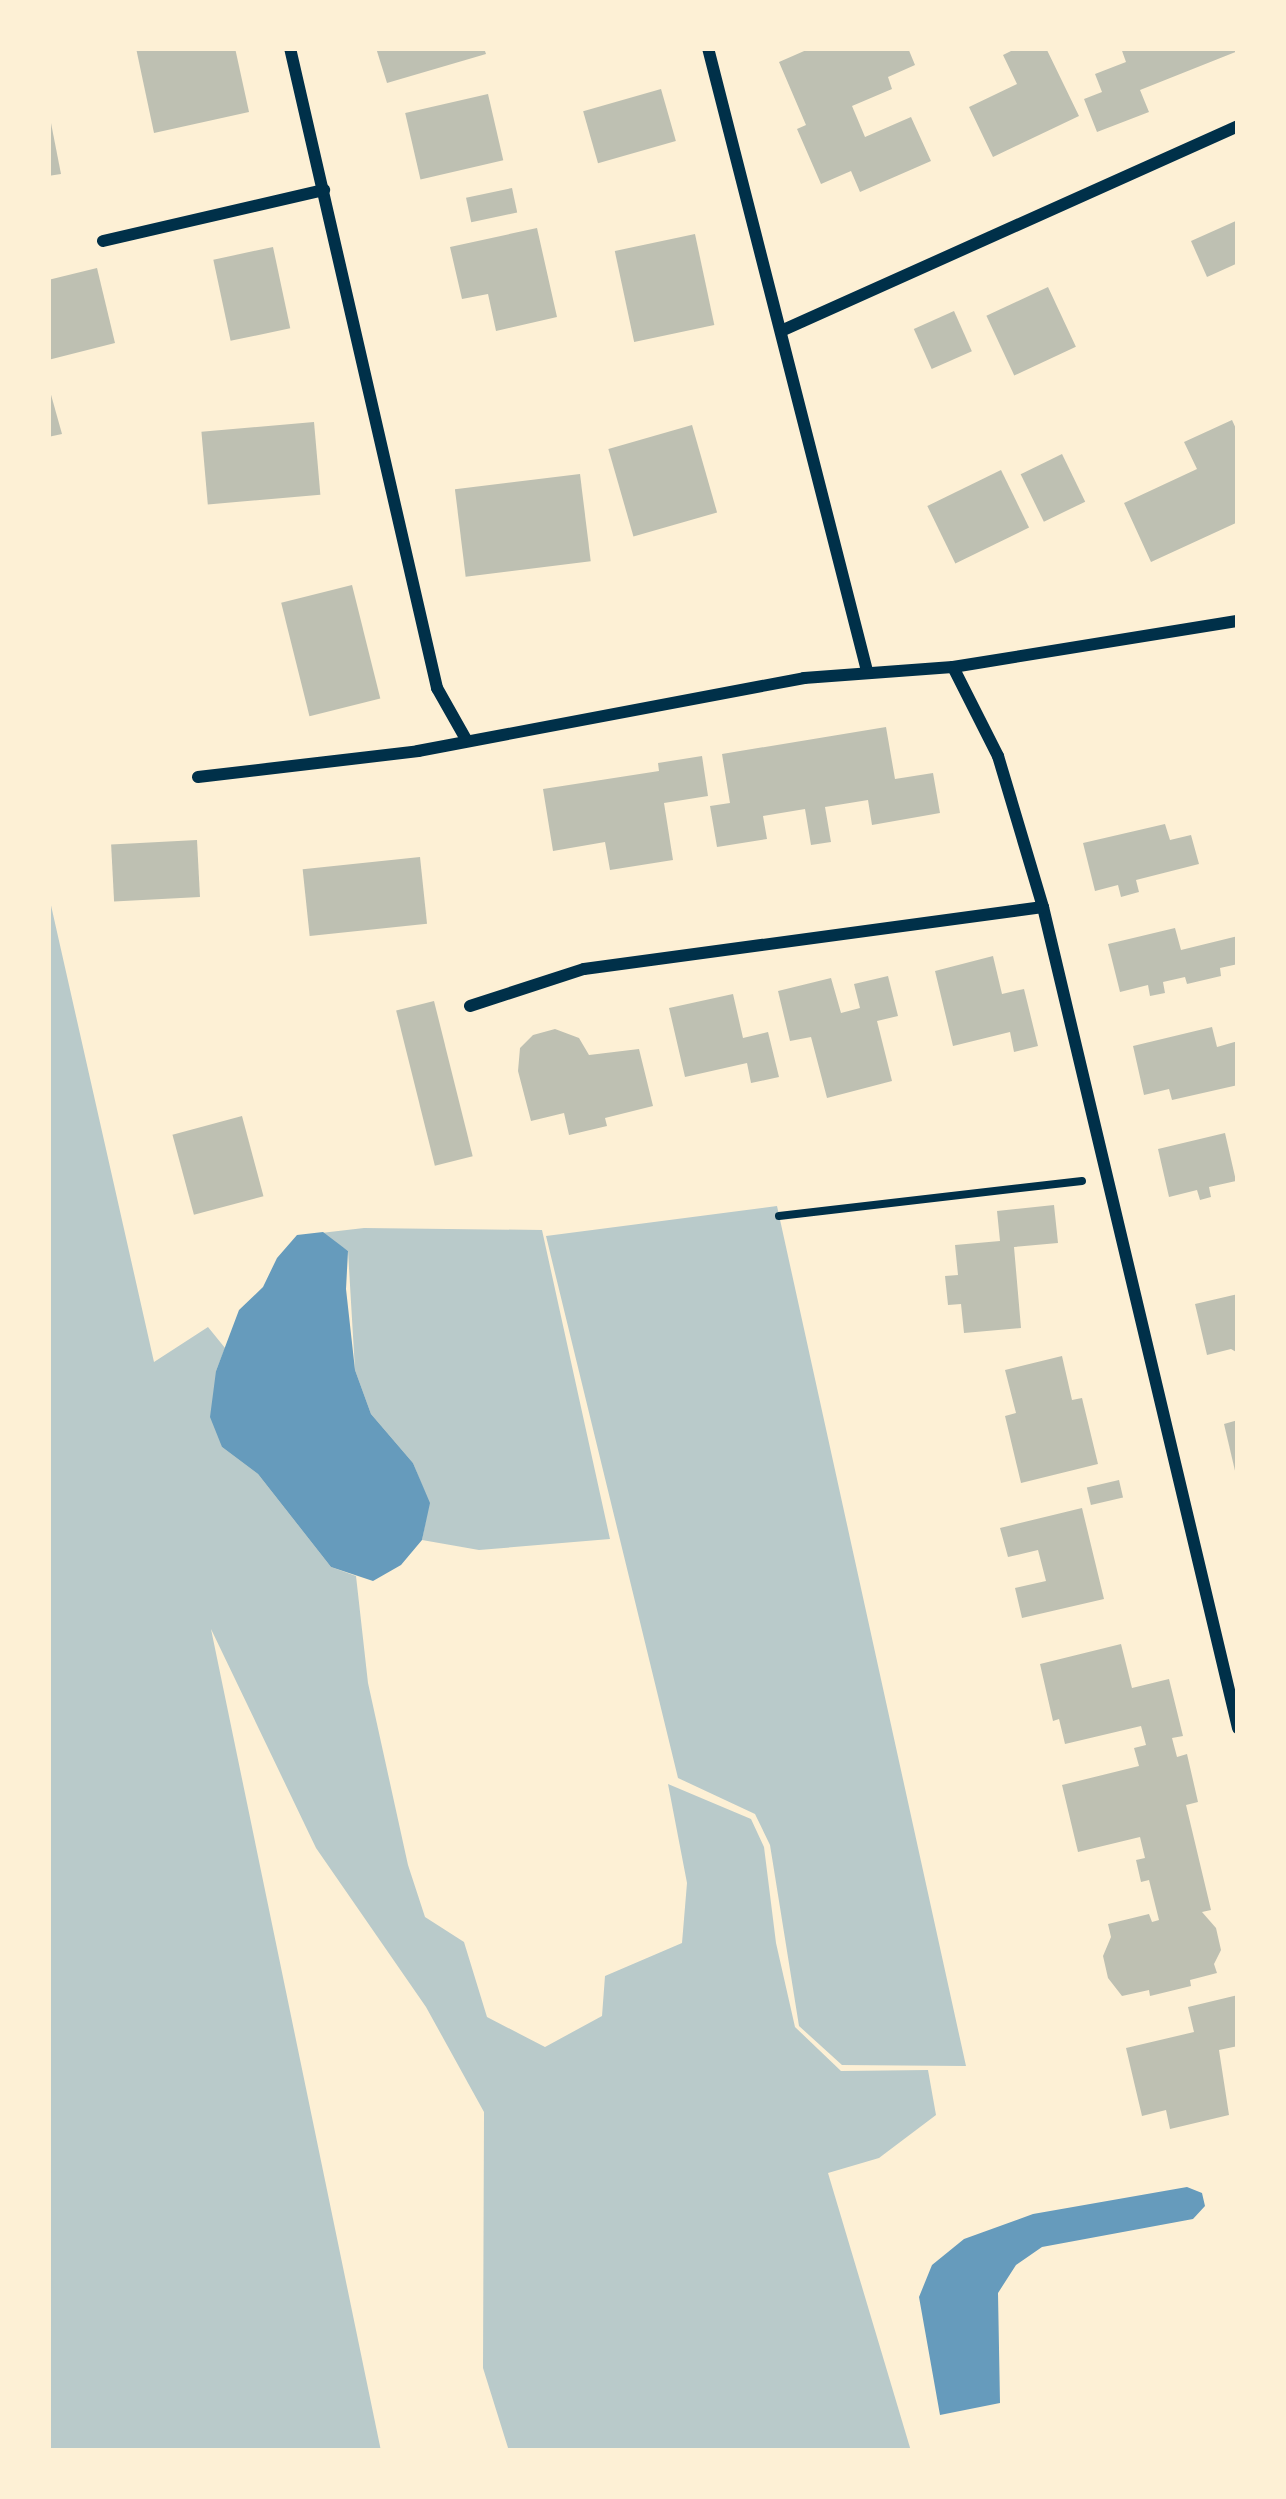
<!DOCTYPE html>
<html>
<head>
<meta charset="utf-8">
<style>
  body { margin:0 }
  #map { position:relative; width:1286px; height:2499px; overflow:hidden; background:#fdf0d5; font-family:"Fira Sans Condensed",sans-serif }
  div>[style] { position:absolute }
  [style*='--x'] { left:calc(var(--x)*1px); top:calc(var(--y)*1px); width:calc(var(--w)*1px); rotate:calc(var(--a)*1deg) }
  .green>* { inset:0; background:#b9caca }
  .water>* { inset:0; background:#669bbc }
  .building>* { inset:0; background:#bec0b2; transform-origin:0 0 }
  .path>* { height:8px; margin:-4px; padding:0 4px; transform-origin:4px; border-radius:4px; background:#003049 }
  .minor>* { height:12px; margin:-6px; padding:0 6px; transform-origin:6px; border-radius:6px; background:#003049 }
  span { translate:-50% -50%; white-space:nowrap; text-align:center; line-height:1.15; -webkit-text-stroke:10px #fdf0d5; paint-order:stroke }
  .frame { position:absolute; inset:0; border:51px solid #fdf0d5; pointer-events:none }
</style>
</head>
<body>
<div id="map">
  <div class="green">
    <i style="clip-path:polygon(48px 892px,154px 1362px,208px 1327px,225px 1348px,216px 1371px,222px 1447px,258px 1474px,331px 1567px,356px 1576px,368px 1683px,408px 1865px,425px 1917px,464px 1942px,487px 2017px,545px 2047px,602px 2016px,605px 1976px,682px 1943px,687px 1883px,668px 1784px,751px 1819px,764px 1847px,776px 1943px,795px 2027px,841px 2071px,928px 2070px,936px 2115px,879px 2158px,828px 2173px,911px 2451px,509px 2451px,483px 2368px,484px 2112px,426px 2007px,316px 1848px,211px 1629px,381px 2451px,48px 2451px)"></i>
    <i style="clip-path:polygon(777px 1206px,966px 2066px,842px 2065px,799px 2026px,770px 1845px,755px 1814px,678px 1778px,546px 1236px)"></i>
    <i style="clip-path:polygon(364px 1228px,542px 1230px,610px 1539px,479px 1550px,422px 1540px,429px 1503px,413px 1463px,371px 1414px,355px 1370px,348px 1251px,321px 1233px)"></i>
  </div>
  <div class="water">
    <i style="clip-path:polygon(323px 1232px,348px 1251px,346px 1289px,355px 1370px,371px 1414px,413px 1463px,430px 1503px,422px 1540px,401px 1565px,373px 1581px,331px 1567px,258px 1474px,222px 1447px,210px 1417px,216px 1371px,239px 1310px,263px 1287px,277px 1258px,297px 1235px)"></i>
    <i style="clip-path:polygon(1187px 2187px,1202px 2193px,1205px 2206px,1193px 2219px,1042px 2247px,1016px 2265px,998px 2293px,1000px 2403px,940px 2415px,919px 2297px,932px 2265px,964px 2239px,1033px 2214px)"></i>
  </div>
  <div class="building">
    <i style="clip-path:polygon(136px 48px,235px 48px,249px 112px,154px 133px)"></i>
    <i style="clip-path:polygon(376px 48px,484px 48px,486px 54px,387px 83px)"></i>
    <i style="clip-path:polygon(811px 48px,908px 48px,915px 65px,888px 77px,892px 89px,852px 106px,865px 137px,911px 117px,931px 161px,860px 192px,851px 171px,821px 184px,797px 129px,806px 125px,779px 62px)"></i>
    <i style="clip-path:polygon(1017px 48px,1046px 48px,1079px 116px,993px 157px,969px 107px,1017px 84px,1003px 55px)"></i>
    <i style="clip-path:polygon(1121px 48px,1238px 48px,1238px 51px,1140px 90px,1149px 112px,1097px 132px,1084px 99px,1102px 92px,1095px 74px,1126px 62px)"></i>
    <i style="left:661px;top:89px;width:54px;height:81px;rotate:74deg"></i>
    <i style="left:488px;top:94px;width:68px;height:85px;rotate:77deg"></i>
    <i style="clip-path:polygon(50px 118px,61px 174px,48px 176px,48px 119px)"></i>
    <i style="left:512px;top:188px;width:25px;height:47px;rotate:78deg"></i>
    <i style="clip-path:polygon(1238px 220px,1238px 263px,1207px 277px,1191px 241px)"></i>
    <i style="clip-path:polygon(537px 228px,557px 317px,496px 331px,488px 294px,462px 299px,450px 247px)"></i>
    <i style="left:695px;top:234px;width:93px;height:82px;rotate:78deg"></i>
    <i style="left:273px;top:247px;width:83px;height:61px;rotate:78deg"></i>
    <i style="clip-path:polygon(97px 268px,115px 343px,48px 360px,48px 280px)"></i>
    <i style="left:1048px;top:287px;width:66px;height:68px;rotate:65deg"></i>
    <i style="left:954px;top:311px;width:44px;height:44px;rotate:66deg"></i>
    <i style="clip-path:polygon(48px 384px,62px 434px,48px 437px)"></i>
    <i style="clip-path:polygon(1232px 420px,1238px 433px,1238px 522px,1151px 562px,1124px 503px,1197px 469px,1184px 442px)"></i>
    <i style="left:314px;top:422px;width:73px;height:113px;rotate:85deg"></i>
    <i style="left:692px;top:425px;width:91px;height:87px;rotate:74deg"></i>
    <i style="left:1062px;top:454px;width:53px;height:46px;rotate:64deg"></i>
    <i style="left:1001px;top:470px;width:64px;height:82px;rotate:64deg"></i>
    <i style="left:580px;top:474px;width:88px;height:126px;rotate:83deg"></i>
    <i style="left:352px;top:585px;width:117px;height:73px;rotate:76deg"></i>
    <i style="clip-path:polygon(886px 727px,895px 779px,933px 773px,940px 813px,872px 825px,868px 800px,825px 807px,831px 842px,811px 845px,805px 809px,763px 816px,767px 839px,717px 847px,710px 806px,730px 803px,722px 754px)"></i>
    <i style="clip-path:polygon(702px 756px,708px 796px,664px 803px,673px 860px,610px 870px,605px 842px,553px 851px,543px 789px,659px 771px,658px 763px)"></i>
    <i style="clip-path:polygon(1165px 824px,1170px 840px,1191px 835px,1199px 864px,1136px 880px,1139px 892px,1121px 897px,1118px 885px,1095px 891px,1083px 843px)"></i>
    <i style="left:197px;top:840px;width:57px;height:86px;rotate:87deg"></i>
    <i style="left:420px;top:857px;width:67px;height:118px;rotate:84deg"></i>
    <i style="clip-path:polygon(1175px 928px,1181px 950px,1238px 936px,1238px 964px,1220px 968px,1221px 976px,1187px 984px,1185px 977px,1163px 982px,1165px 993px,1150px 996px,1148px 985px,1120px 992px,1108px 944px)"></i>
    <i style="clip-path:polygon(993px 956px,1002px 994px,1024px 989px,1038px 1046px,1014px 1052px,1010px 1032px,953px 1046px,935px 971px)"></i>
    <i style="clip-path:polygon(888px 976px,898px 1016px,877px 1021px,892px 1081px,827px 1098px,811px 1037px,790px 1041px,778px 991px,831px 978px,841px 1013px,860px 1008px,854px 984px)"></i>
    <i style="clip-path:polygon(733px 994px,743px 1038px,768px 1032px,779px 1077px,751px 1083px,747px 1063px,685px 1077px,669px 1008px)"></i>
    <i style="left:434px;top:1001px;width:160px;height:39px;rotate:76deg"></i>
    <i style="clip-path:polygon(1212px 1027px,1217px 1047px,1238px 1041px,1238px 1085px,1172px 1100px,1169px 1089px,1144px 1095px,1133px 1046px)"></i>
    <i style="clip-path:polygon(555px 1029px,579px 1038px,589px 1055px,639px 1049px,653px 1106px,605px 1118px,607px 1126px,569px 1135px,564px 1113px,531px 1121px,518px 1071px,520px 1048px,533px 1035px)"></i>
    <i style="left:242px;top:1116px;width:83px;height:72px;rotate:75deg"></i>
    <i style="clip-path:polygon(1225px 1133px,1236px 1181px,1209px 1187px,1211px 1197px,1200px 1200px,1197px 1190px,1169px 1197px,1158px 1149px)"></i>
    <i style="clip-path:polygon(1054px 1205px,1058px 1243px,1014px 1247px,1021px 1328px,964px 1333px,961px 1304px,948px 1305px,945px 1276px,958px 1275px,955px 1245px,1000px 1241px,997px 1211px)"></i>
    <i style="clip-path:polygon(1238px 1294px,1238px 1353px,1231px 1349px,1207px 1355px,1195px 1304px)"></i>
    <i style="clip-path:polygon(1062px 1356px,1072px 1400px,1082px 1398px,1098px 1464px,1021px 1483px,1005px 1416px,1016px 1413px,1005px 1370px)"></i>
    <i style="clip-path:polygon(1238px 1420px,1238px 1475px,1236px 1475px,1224px 1424px)"></i>
    <i style="left:1119px;top:1480px;width:18px;height:33px;rotate:77deg"></i>
    <i style="clip-path:polygon(1082px 1508px,1104px 1599px,1022px 1618px,1015px 1588px,1046px 1581px,1038px 1550px,1008px 1557px,1000px 1528px)"></i>
    <i style="clip-path:polygon(1121px 1644px,1132px 1688px,1169px 1679px,1183px 1736px,1172px 1738px,1177px 1757px,1187px 1754px,1198px 1802px,1186px 1805px,1211px 1910px,1202px 1912px,1216px 1928px,1221px 1950px,1214px 1964px,1217px 1973px,1190px 1980px,1191px 1986px,1150px 1996px,1149px 1990px,1122px 1996px,1108px 1978px,1103px 1956px,1111px 1937px,1108px 1924px,1149px 1914px,1152px 1922px,1159px 1920px,1149px 1880px,1141px 1882px,1136px 1860px,1145px 1858px,1140px 1837px,1078px 1852px,1062px 1785px,1139px 1766px,1134px 1748px,1146px 1745px,1141px 1726px,1065px 1744px,1059px 1719px,1053px 1721px,1040px 1664px)"></i>
    <i style="clip-path:polygon(1238px 1995px,1238px 2046px,1219px 2050px,1229px 2115px,1170px 2129px,1166px 2110px,1142px 2116px,1126px 2048px,1194px 2032px,1188px 2007px)"></i>
  </div>
  <div class="path">
    <i style="--x:779;--y:1216;--w:305;--a:-6.6"></i>
  </div>
  <div class="minor">
    <i style="--x:290;--y:48;--w:657;--a:77.06"></i>
    <i style="--x:437;--y:688;--w:61;--a:60.5"></i>
    <i style="--x:708;--y:48;--w:643;--a:75.68"></i>
    <i style="--x:103;--y:241;--w:227;--a:-13"></i>
    <i style="--x:781;--y:331;--w:501;--a:-24.16"></i>
    <i style="--x:953;--y:667;--w:100;--a:63.2"></i>
    <i style="--x:998;--y:756;--w:158;--a:73.4"></i>
    <i style="--x:1043;--y:907;--w:844;--a:76.64"></i>
    <i style="--x:198;--y:777;--w:222;--a:-6.7"></i>
    <i style="--x:418;--y:751;--w:393;--a:-10.7"></i>
    <i style="--x:804;--y:678;--w:149;--a:-4.2"></i>
    <i style="--x:953;--y:667;--w:289;--a:-9.2"></i>
    <i style="--x:470;--y:1006;--w:120;--a:-18"></i>
    <i style="--x:584;--y:969;--w:463;--a:-7.7"></i>
  </div>
  <div class="frame"></div>
</div>
</body>
</html>
